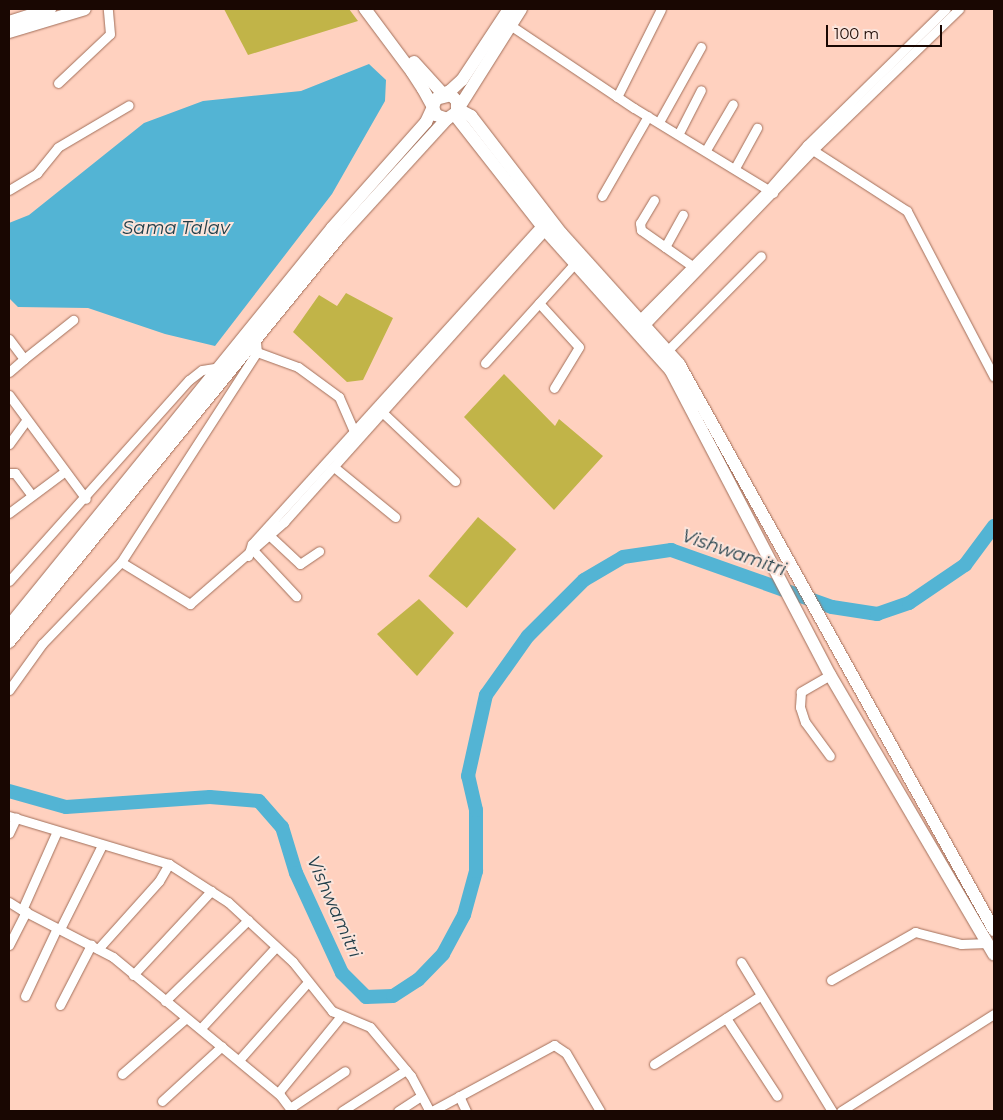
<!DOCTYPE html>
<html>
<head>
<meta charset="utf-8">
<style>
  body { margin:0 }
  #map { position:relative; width:1003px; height:1120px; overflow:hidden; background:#ffd1bf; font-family:Montserrat,sans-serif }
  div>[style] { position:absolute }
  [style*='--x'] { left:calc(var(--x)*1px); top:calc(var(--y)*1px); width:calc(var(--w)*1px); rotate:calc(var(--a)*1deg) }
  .green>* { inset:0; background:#c1b448; transform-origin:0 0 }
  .water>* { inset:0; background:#53b4d4 }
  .river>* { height:14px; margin:-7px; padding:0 7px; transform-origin:7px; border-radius:7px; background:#53b4d4 }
  .roads { filter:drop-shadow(0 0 1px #a26f5a) drop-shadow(0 0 1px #a26f5a) }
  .street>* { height:9px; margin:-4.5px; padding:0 4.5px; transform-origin:4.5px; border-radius:4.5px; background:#fff }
  .secondary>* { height:12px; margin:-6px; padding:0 6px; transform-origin:6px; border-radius:6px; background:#fff }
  span { translate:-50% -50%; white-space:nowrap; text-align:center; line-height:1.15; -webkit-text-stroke:4px #fbe4db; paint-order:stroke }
  .water-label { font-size:18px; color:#213e49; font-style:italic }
  .frame { position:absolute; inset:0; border:10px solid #190702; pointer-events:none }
  .scale { position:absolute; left:826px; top:25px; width:116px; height:22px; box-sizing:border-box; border:2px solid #190702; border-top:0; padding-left:6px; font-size:15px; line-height:18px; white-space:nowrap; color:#190702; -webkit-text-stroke:4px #fbe4db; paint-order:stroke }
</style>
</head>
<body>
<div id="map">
  <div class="green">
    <i style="clip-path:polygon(224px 9px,349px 9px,358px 21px,248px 55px)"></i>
    <i style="clip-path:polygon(346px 293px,393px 318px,363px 380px,347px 382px,293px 332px,319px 295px,337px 306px)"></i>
    <i style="clip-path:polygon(504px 374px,555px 426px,559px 419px,603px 456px,554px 510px,464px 417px)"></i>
    <i style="left:478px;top:517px;width:50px;height:77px;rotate:40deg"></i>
    <i style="clip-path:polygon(419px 599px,454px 633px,417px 676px,377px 634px)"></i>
  </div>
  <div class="water">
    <i style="clip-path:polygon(369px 64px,386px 80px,385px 101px,332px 194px,215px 346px,165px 334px,88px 308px,18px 307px,9px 298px,9px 223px,29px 215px,144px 123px,203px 101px,301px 91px)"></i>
  </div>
  <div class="river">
    <i style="--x:9;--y:791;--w:59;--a:15.7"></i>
    <i style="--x:66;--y:807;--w:144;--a:-4"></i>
    <i style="--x:210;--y:797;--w:49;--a:4.7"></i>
    <i style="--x:259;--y:801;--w:35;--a:49"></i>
    <i style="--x:282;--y:827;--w:48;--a:73.1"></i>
    <i style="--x:296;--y:873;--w:110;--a:65.3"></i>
    <i style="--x:342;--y:973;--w:34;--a:45"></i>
    <i style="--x:366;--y:997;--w:27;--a:-2"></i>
    <i style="--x:393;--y:996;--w:30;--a:-33"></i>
    <i style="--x:418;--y:980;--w:36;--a:-46"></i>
    <i style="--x:443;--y:954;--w:44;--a:-61.7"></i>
    <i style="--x:464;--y:915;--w:46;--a:-74.7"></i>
    <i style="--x:476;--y:871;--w:61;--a:-90"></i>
    <i style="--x:476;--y:810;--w:35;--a:-103"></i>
    <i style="--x:468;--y:776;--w:83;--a:-77.5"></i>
    <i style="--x:486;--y:695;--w:72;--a:-54.6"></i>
    <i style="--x:528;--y:636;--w:79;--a:-45"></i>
    <i style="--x:584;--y:580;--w:45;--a:-30.5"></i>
    <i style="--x:623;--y:557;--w:49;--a:-8.3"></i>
    <i style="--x:671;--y:550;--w:171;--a:19.5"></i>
    <i style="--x:832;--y:607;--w:46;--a:8.8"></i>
    <i style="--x:877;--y:614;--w:34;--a:-19"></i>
    <i style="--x:909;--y:603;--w:68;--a:-34.2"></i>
    <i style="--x:965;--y:565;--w:49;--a:-53.4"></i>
  </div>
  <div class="roads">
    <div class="street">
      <i style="--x:510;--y:25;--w:149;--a:33.8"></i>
      <i style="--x:634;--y:108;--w:163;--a:31.4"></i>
      <i style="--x:58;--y:83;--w:71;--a:-43.3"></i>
      <i style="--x:110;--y:34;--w:25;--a:-95"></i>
      <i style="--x:617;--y:97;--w:98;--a:-63.4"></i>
      <i style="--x:659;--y:122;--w:86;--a:-60.8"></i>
      <i style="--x:679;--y:133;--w:48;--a:-62.9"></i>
      <i style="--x:808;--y:147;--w:118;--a:32.9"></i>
      <i style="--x:907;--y:211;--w:187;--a:62.3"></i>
      <i style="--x:706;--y:150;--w:53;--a:-59.6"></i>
      <i style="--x:735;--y:168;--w:46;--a:-61.2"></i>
      <i style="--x:9;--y:190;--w:33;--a:-31"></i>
      <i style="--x:37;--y:173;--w:33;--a:-51"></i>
      <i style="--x:58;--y:147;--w:82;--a:-30.6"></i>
      <i style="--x:602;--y:196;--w:92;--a:-60.1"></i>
      <i style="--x:654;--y:200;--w:27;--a:121"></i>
      <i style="--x:640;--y:223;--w:7;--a:82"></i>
      <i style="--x:641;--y:230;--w:66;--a:35.1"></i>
      <i style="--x:665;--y:247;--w:37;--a:-61"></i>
      <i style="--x:539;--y:303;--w:59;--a:47.7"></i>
      <i style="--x:579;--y:347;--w:48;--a:121.4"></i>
      <i style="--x:639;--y:320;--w:185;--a:-45.2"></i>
      <i style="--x:769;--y:189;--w:58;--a:-49.2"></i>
      <i style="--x:807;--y:145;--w:194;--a:-44.4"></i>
      <i style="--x:645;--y:325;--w:243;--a:-46.2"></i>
      <i style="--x:813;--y:150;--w:203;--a:-44"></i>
      <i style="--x:9;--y:339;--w:25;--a:53"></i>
      <i style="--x:24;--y:359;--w:20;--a:139"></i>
      <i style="--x:668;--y:350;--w:132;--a:-45.3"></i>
      <i style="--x:257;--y:352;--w:44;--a:20.1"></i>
      <i style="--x:298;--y:367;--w:51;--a:36.2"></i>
      <i style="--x:339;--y:397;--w:43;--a:66.4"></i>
      <i style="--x:24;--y:359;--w:63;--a:-38.5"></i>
      <i style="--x:485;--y:363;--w:135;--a:-48"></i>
      <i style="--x:9;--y:395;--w:129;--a:53.5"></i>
      <i style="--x:381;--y:411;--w:102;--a:43.4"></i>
      <i style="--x:9;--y:444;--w:29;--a:-54"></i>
      <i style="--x:334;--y:467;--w:79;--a:39.3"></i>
      <i style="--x:9;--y:473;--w:6;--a:0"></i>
      <i style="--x:15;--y:473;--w:26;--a:53"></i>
      <i style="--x:9;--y:513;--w:69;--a:-36.7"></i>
      <i style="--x:270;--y:536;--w:41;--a:43"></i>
      <i style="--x:300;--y:564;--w:23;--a:-34"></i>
      <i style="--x:254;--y:551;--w:62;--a:47"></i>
      <i style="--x:248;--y:556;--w:13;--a:-72"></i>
      <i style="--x:252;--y:544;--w:435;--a:-47.8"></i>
      <i style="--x:121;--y:562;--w:81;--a:31.3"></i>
      <i style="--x:190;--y:604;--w:125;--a:-41.1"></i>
      <i style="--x:284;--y:522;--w:397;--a:-48.2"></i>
      <i style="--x:9;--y:581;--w:270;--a:-48.2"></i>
      <i style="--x:189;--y:380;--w:16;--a:-38"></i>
      <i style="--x:202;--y:370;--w:19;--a:-9"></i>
      <i style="--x:830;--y:675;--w:34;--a:150"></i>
      <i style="--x:801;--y:692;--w:15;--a:94"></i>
      <i style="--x:800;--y:707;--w:16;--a:72"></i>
      <i style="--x:805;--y:722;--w:42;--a:53.7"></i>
      <i style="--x:9;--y:690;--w:57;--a:-54.3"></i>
      <i style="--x:42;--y:644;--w:114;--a:-46.1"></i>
      <i style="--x:121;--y:562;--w:250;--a:-57.1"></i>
      <i style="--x:257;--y:352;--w:9;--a:-96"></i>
      <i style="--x:9;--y:816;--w:167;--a:16.7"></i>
      <i style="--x:169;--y:864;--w:70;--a:32.8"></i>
      <i style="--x:228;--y:902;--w:88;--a:42.7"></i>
      <i style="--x:293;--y:962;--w:63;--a:51.5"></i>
      <i style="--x:332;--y:1011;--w:41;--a:22.8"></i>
      <i style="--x:370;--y:1027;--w:64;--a:50.1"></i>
      <i style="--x:411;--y:1076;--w:40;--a:62"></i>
      <i style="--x:9;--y:833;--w:17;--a:-65"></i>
      <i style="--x:9;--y:902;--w:15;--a:32"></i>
      <i style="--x:22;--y:910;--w:86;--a:-66.1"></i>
      <i style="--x:22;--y:910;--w:102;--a:27.3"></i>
      <i style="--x:113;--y:957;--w:217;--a:39.6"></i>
      <i style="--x:280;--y:1095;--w:20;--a:53"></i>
      <i style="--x:60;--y:929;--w:94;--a:-63.4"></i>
      <i style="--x:9;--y:945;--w:38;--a:-63"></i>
      <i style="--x:98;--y:949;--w:91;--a:-48.1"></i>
      <i style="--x:159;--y:881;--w:20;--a:-60"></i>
      <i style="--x:741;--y:962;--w:175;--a:58.6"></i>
      <i style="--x:133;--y:975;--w:115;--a:-47.1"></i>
      <i style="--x:831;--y:980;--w:97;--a:-29.7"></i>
      <i style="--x:915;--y:932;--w:48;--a:14.6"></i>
      <i style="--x:961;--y:944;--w:27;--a:-2"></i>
      <i style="--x:25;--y:996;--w:75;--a:-64.8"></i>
      <i style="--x:165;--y:1001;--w:116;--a:-44.3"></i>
      <i style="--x:60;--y:1005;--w:68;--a:-62.7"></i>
      <i style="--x:726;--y:1018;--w:93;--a:56.8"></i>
      <i style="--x:201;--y:1028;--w:110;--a:-47.2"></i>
      <i style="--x:239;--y:1060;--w:104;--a:-48.5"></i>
      <i style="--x:654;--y:1064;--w:126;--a:-32.7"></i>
      <i style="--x:122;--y:1074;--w:85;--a:-41.2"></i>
      <i style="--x:278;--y:1093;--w:99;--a:-50.7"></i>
      <i style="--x:459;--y:1096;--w:17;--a:65"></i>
      <i style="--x:162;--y:1101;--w:81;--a:-42.5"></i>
      <i style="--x:290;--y:1108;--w:66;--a:-33.9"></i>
      <i style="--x:342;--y:1111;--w:76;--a:-32.6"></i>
      <i style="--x:398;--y:1111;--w:27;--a:-33"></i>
      <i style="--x:432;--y:1111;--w:139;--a:-28.4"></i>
      <i style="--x:554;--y:1045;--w:14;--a:34"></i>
      <i style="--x:566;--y:1053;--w:67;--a:59.6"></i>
      <i style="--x:841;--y:1111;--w:181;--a:-32.4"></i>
    </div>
    <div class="secondary">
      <i style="--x:521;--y:9;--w:118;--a:122.2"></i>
      <i style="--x:458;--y:109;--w:15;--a:28"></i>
      <i style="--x:471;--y:116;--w:149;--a:52.4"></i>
      <i style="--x:562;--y:234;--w:175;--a:48"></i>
      <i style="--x:679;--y:364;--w:648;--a:60.9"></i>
      <i style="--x:9;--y:22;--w:43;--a:-17.6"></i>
      <i style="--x:9;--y:32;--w:79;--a:-16.8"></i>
      <i style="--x:414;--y:62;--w:43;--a:47.8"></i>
      <i style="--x:443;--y:94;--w:8;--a:-23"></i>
      <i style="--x:450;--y:91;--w:16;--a:-43"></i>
      <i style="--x:462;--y:80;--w:85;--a:-56.5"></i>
      <i style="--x:455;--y:115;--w:147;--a:51.9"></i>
      <i style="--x:546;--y:231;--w:188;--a:48.2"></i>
      <i style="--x:671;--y:371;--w:343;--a:62.4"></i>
      <i style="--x:830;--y:675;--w:324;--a:59.6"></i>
      <i style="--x:9;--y:626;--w:513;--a:-50.94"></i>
      <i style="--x:332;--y:228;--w:142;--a:-48.4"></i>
      <i style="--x:426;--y:122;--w:17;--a:-65"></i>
      <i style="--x:433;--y:107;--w:9;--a:-69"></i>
      <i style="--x:436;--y:99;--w:16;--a:-15"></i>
      <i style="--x:451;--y:95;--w:8;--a:45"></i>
      <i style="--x:457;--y:101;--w:11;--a:90"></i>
      <i style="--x:457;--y:112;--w:12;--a:145"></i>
      <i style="--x:447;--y:119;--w:12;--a:-160"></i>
      <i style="--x:436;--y:115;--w:9;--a:-111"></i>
      <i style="--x:433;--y:107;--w:21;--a:-119"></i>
      <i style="--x:423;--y:89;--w:20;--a:-123"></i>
      <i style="--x:412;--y:72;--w:79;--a:-126.7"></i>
      <i style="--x:9;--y:642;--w:524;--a:-50.81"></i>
      <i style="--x:340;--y:236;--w:159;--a:-47.6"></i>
    </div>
  </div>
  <div class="water-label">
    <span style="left:176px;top:228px">Sama Talav</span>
    <span style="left:734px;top:553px;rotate:19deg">Vishwamitri</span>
    <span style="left:334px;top:907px;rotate:66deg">Vishwamitri</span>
  </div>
  <div class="frame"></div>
  <div class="scale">100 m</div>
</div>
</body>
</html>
